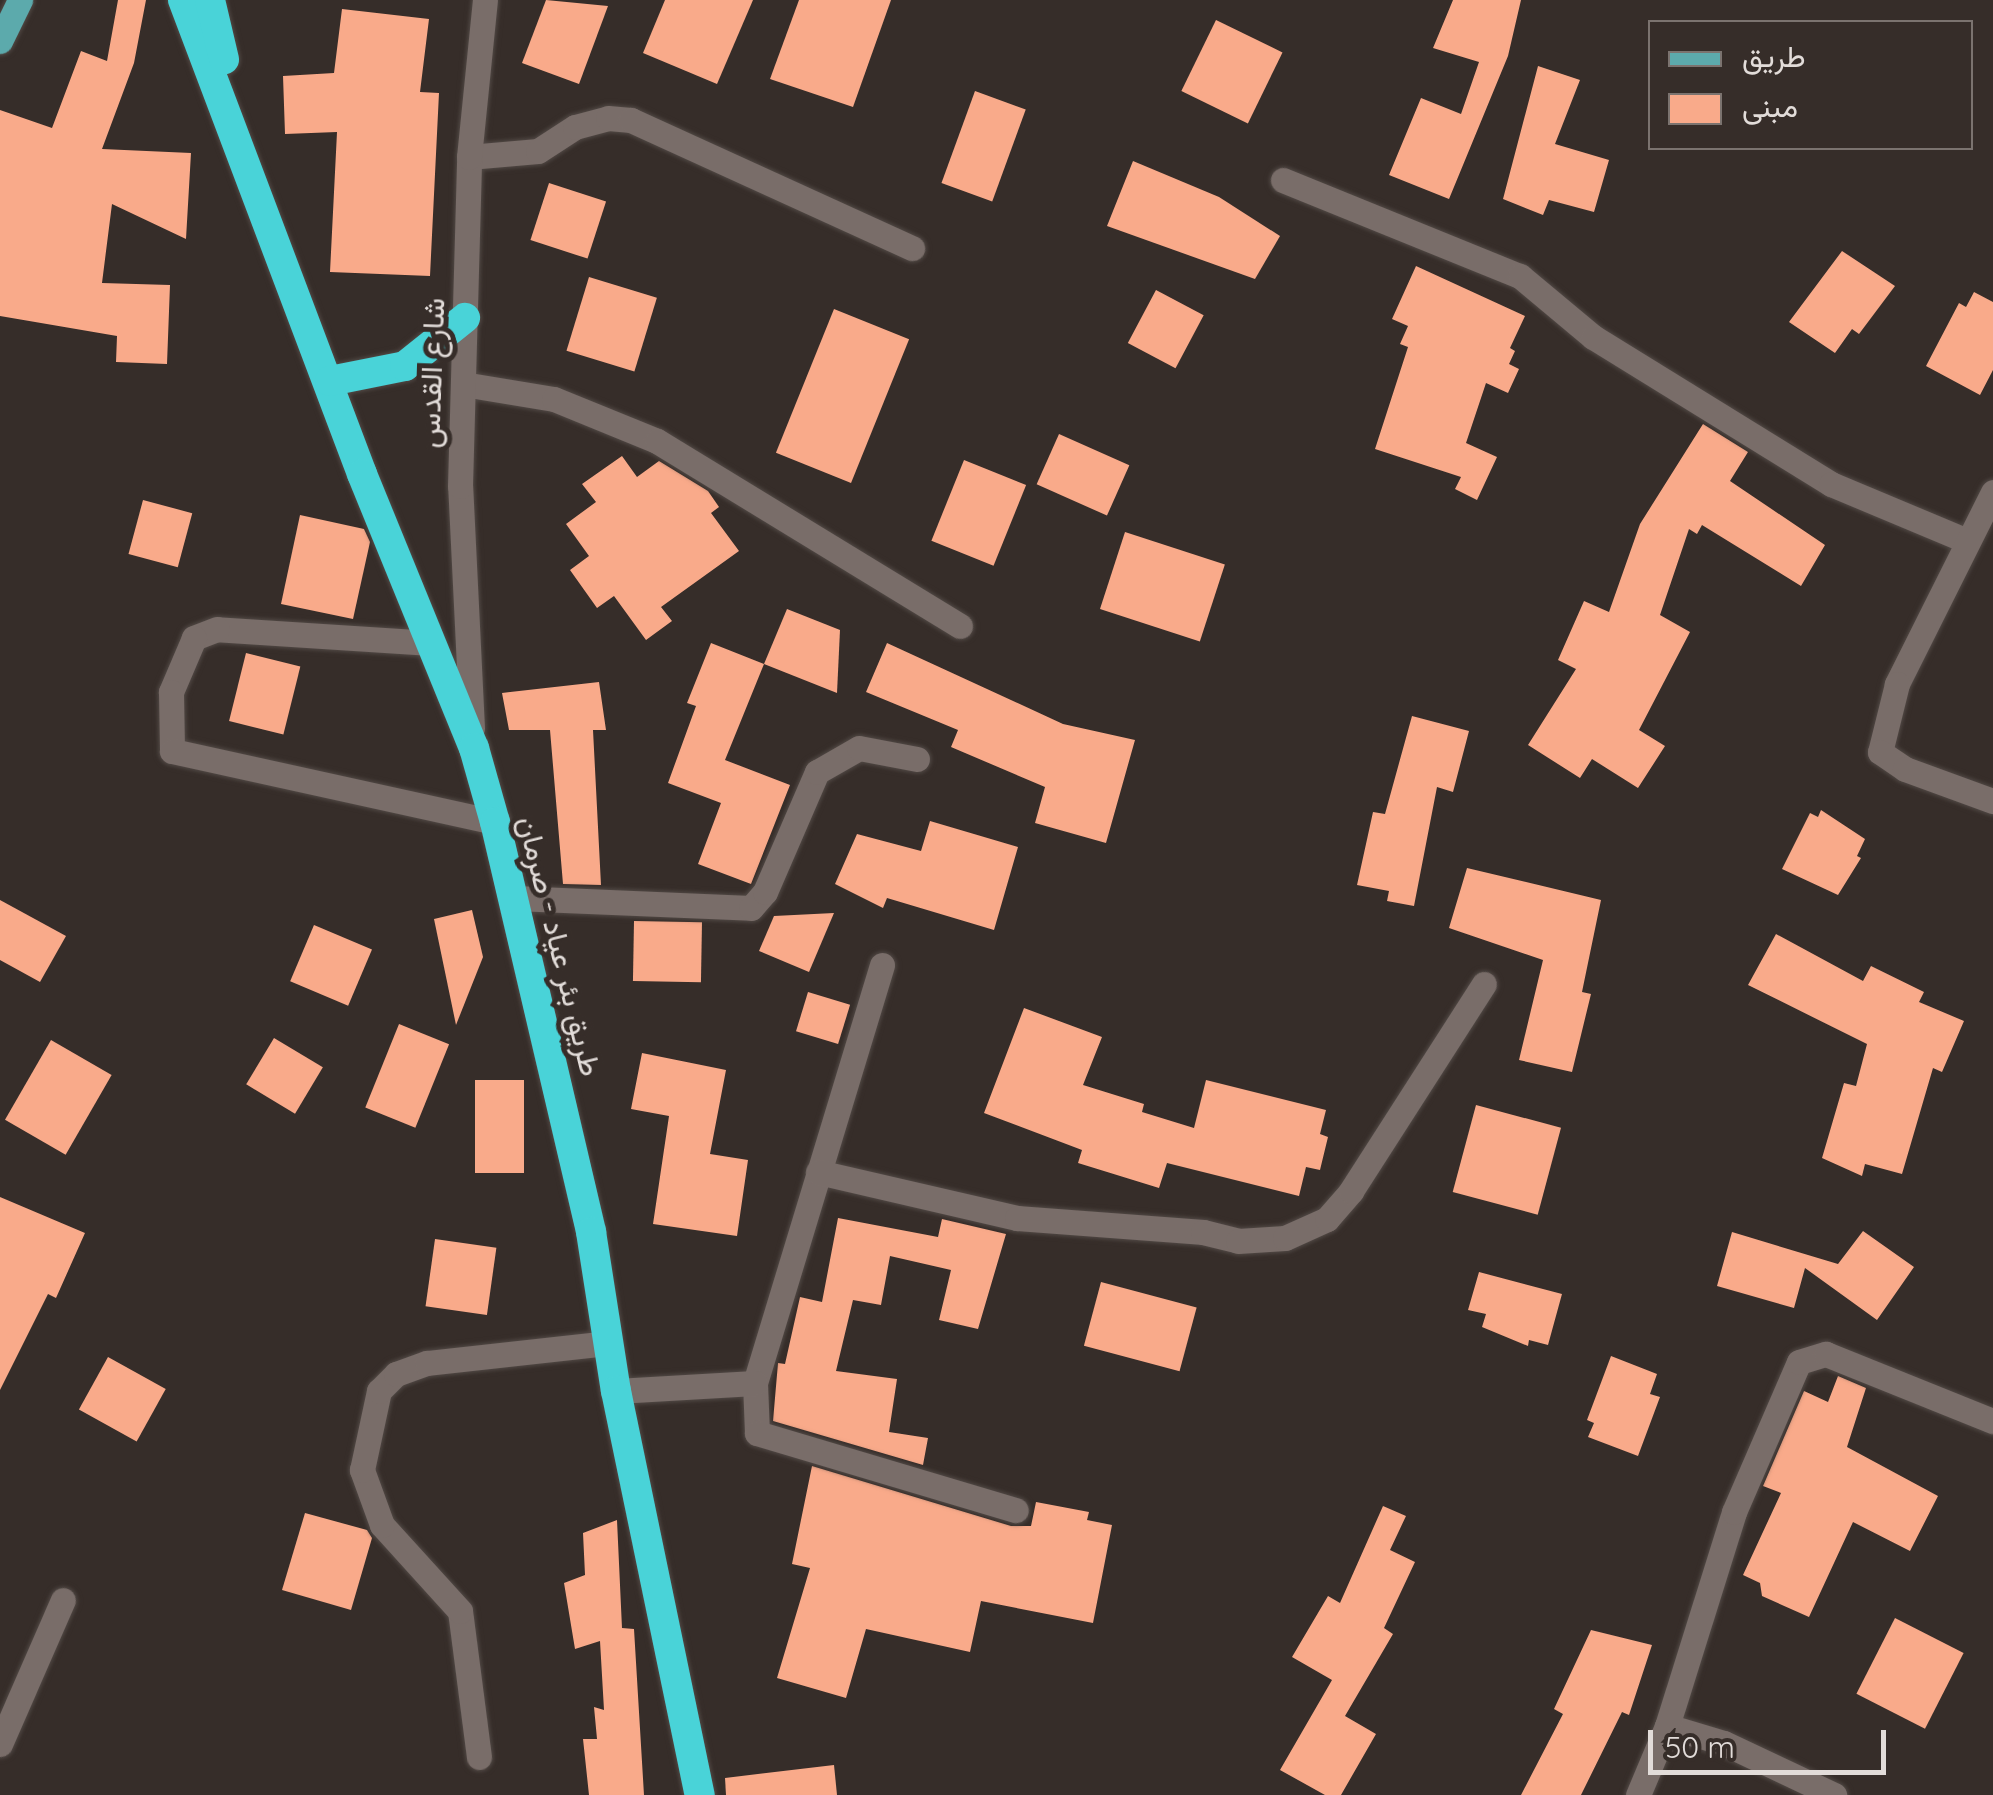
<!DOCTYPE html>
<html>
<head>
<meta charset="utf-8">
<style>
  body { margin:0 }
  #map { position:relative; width:1993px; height:1795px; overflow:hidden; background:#362d29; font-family:Quicksand,Vazirmatn,sans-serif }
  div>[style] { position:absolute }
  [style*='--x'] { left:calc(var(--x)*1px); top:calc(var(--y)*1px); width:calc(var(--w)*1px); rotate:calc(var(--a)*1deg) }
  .building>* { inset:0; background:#f9aa8a; transform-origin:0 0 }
  .roads { filter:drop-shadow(0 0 2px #514945) drop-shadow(0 0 2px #514945) }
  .minor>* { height:25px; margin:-12.5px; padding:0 12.5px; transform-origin:12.5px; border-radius:12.5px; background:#796d69 }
  .major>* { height:25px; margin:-12.5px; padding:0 12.5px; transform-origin:12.5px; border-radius:12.5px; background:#5caaac }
  .highway>* { height:30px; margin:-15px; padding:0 15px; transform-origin:15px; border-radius:15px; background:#49d3d8 }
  span { translate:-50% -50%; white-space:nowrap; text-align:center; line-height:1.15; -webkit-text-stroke:10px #362d29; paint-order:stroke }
  .street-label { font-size:30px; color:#e2dcd9 }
  .legend { position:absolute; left:1648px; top:20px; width:325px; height:130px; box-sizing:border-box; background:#362d29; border:2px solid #7b736f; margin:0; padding:12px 18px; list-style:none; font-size:30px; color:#e2dcd9 }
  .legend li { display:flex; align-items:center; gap:20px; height:50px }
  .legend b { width:50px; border:2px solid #7b736f }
  .scale { position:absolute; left:1648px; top:1730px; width:238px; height:45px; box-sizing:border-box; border:5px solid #e2dcd9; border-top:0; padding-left:12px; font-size:30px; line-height:35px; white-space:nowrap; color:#e2dcd9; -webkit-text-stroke:8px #362d29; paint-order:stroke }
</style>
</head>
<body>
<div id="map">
  <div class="building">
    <i style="clip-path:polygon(118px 0,146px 0,134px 63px,102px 149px,191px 153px,186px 239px,112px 204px,102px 283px,170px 285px,167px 364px,116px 362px,117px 336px,0 316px,0 110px,52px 128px,81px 51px,107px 61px)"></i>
    <i style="clip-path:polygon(546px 0,608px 6px,579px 84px,522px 63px)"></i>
    <i style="clip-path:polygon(665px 0,753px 0,717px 84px,643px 53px)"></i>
    <i style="clip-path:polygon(799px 0,891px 0,853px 107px,770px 79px)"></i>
    <i style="clip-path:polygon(1453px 0,1521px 0,1508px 56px,1449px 199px,1389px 175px,1421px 98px,1461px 114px,1479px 62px,1433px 48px)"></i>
    <i style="clip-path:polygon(342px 9px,429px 19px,420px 92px,439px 93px,430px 276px,330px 272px,337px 132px,285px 134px,283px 76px,334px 73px)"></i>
    <i style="left:1216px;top:20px;width:74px;height:79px;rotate:26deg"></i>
    <i style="clip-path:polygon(1538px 66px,1580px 80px,1555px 144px,1609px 160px,1594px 212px,1549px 200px,1543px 215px,1503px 199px)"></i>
    <i style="left:975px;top:91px;width:54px;height:98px;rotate:20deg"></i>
    <i style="clip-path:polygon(1133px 161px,1219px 197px,1280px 236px,1255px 279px,1107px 226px)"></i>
    <i style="left:549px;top:183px;width:60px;height:60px;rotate:18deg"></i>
    <i style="clip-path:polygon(1842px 251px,1895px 286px,1859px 334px,1852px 329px,1835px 353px,1789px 322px)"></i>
    <i style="clip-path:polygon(1416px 266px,1525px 316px,1510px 348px,1515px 351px,1509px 364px,1519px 369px,1508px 393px,1486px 383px,1466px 443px,1497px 457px,1477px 500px,1455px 489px,1461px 477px,1375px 449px,1408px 347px,1400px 344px,1408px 326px,1392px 319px)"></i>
    <i style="left:589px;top:277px;width:71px;height:77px;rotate:17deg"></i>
    <i style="left:1156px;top:290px;width:54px;height:60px;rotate:28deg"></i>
    <i style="clip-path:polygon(1974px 292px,1993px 302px,1993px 370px,1980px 395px,1926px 366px,1959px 303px,1966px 307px)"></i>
    <i style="left:834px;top:309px;width:81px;height:155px;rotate:22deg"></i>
    <i style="clip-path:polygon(1703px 424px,1748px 452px,1730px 481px,1825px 545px,1801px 586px,1702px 525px,1697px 534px,1689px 529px,1660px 615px,1690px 632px,1639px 730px,1665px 746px,1638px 788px,1592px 759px,1580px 778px,1528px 745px,1576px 669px,1558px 660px,1584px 601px,1609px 612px,1640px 524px)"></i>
    <i style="left:1059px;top:434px;width:77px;height:55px;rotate:24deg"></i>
    <i style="clip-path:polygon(622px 456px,637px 477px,659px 461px,708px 491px,719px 507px,711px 513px,739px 551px,661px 607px,672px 621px,646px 640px,614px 596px,597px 608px,570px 570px,589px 556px,566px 524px,596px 502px,582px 484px)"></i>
    <i style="left:964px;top:460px;width:67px;height:87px;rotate:22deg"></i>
    <i style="left:143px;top:500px;width:51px;height:56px;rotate:15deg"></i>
    <i style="clip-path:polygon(300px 515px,364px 529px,370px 542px,353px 619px,281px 604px)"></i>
    <i style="left:1125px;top:532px;width:105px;height:81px;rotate:18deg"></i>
    <i style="clip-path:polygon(787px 609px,840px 630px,837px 693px,764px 664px)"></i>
    <i style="clip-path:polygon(711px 643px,764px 664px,725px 760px,790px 785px,751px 884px,698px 864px,721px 803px,668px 783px,696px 706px,687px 703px)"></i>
    <i style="clip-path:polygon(887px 643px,1063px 724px,1135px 740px,1106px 843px,1035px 823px,1045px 787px,951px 747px,958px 730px,866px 692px)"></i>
    <i style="left:246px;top:653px;width:56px;height:70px;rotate:14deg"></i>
    <i style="clip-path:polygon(599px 682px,606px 730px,593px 730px,601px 885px,563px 884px,550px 730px,509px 730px,502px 693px)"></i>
    <i style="clip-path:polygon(1412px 716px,1469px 731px,1453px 792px,1437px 787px,1414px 906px,1387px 901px,1389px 891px,1357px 885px,1373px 812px,1385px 814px)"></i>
    <i style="clip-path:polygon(1821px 810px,1865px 839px,1857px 856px,1861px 858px,1838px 895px,1782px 869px,1810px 813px,1818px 817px)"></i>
    <i style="clip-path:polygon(930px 821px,1018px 847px,994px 930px,887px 898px,883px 908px,835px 884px,857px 834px,921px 851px)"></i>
    <i style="clip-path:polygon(1467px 868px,1601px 900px,1582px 992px,1591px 994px,1572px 1072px,1519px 1060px,1543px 960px,1449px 928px)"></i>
    <i style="clip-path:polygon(0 900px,66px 936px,40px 982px,0 960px)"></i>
    <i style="clip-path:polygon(472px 910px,483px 957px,456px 1025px,434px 919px)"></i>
    <i style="clip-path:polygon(834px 913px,809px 972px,759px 951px,774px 916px)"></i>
    <i style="left:634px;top:921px;width:68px;height:60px;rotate:1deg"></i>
    <i style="left:314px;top:925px;width:63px;height:61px;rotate:23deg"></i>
    <i style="clip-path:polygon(1776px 934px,1863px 981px,1871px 966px,1924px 992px,1919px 1002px,1964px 1021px,1942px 1072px,1933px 1068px,1902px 1174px,1865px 1164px,1862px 1176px,1822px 1158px,1844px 1083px,1856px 1086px,1867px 1044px,1748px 985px)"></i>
    <i style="left:808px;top:992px;width:44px;height:41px;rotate:17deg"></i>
    <i style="clip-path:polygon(1024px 1008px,1102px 1037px,1083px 1085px,1144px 1104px,1142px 1112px,1194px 1128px,1206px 1080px,1326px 1110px,1320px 1134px,1328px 1137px,1320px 1170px,1306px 1167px,1299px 1196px,1167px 1163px,1159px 1188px,1078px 1163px,1082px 1150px,984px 1113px)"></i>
    <i style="left:399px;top:1024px;width:54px;height:90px;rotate:22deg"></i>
    <i style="left:274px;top:1038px;width:57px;height:54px;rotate:31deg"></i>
    <i style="left:51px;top:1040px;width:70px;height:92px;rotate:30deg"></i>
    <i style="clip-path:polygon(642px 1053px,726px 1070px,710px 1154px,748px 1160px,737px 1236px,653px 1224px,669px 1116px,631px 1109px)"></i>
    <i style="left:524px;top:1080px;width:93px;height:49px;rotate:90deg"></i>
    <i style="left:1476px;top:1105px;width:88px;height:90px;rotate:15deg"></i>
    <i style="clip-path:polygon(0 1197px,85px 1233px,56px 1298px,48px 1294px,0 1390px)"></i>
    <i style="clip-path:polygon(838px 1218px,938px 1237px,942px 1219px,1006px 1234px,978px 1329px,939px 1320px,951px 1270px,890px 1256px,881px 1305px,853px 1300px,836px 1371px,897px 1379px,889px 1432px,928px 1438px,923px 1465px,773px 1421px,778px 1363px,785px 1364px,800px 1297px,822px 1302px)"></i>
    <i style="clip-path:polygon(1863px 1231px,1914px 1267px,1877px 1320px,1805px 1268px,1794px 1308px,1717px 1286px,1732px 1232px,1838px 1264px)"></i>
    <i style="left:435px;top:1239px;width:62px;height:68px;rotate:8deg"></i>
    <i style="clip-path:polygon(1479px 1272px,1562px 1294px,1548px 1345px,1529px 1340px,1528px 1346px,1482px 1327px,1486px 1314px,1468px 1310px)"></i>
    <i style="left:1101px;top:1282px;width:99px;height:66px;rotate:15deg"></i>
    <i style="clip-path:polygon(1611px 1356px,1657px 1374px,1650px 1394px,1660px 1397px,1638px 1456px,1588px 1437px,1594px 1423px,1587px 1420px)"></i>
    <i style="left:108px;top:1357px;width:66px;height:60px;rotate:29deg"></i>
    <i style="clip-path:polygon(1838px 1376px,1866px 1388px,1847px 1447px,1938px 1496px,1910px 1551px,1853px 1522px,1809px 1617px,1762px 1596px,1760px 1583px,1743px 1575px,1781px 1493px,1763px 1486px,1804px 1391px,1828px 1402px)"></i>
    <i style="clip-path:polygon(812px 1466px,1011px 1526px,1031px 1526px,1036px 1502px,1089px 1512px,1087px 1520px,1112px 1525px,1093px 1623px,981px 1601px,970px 1652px,866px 1629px,846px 1698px,777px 1678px,810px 1568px,792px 1564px)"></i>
    <i style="clip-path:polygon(1383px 1506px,1406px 1516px,1390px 1550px,1415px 1562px,1384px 1628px,1393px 1634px,1345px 1716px,1376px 1734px,1341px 1795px,1325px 1795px,1280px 1770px,1332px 1680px,1292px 1657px,1328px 1596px,1340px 1603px)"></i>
    <i style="clip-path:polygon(305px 1513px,367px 1530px,372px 1538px,351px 1610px,282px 1590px)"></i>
    <i style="clip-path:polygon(617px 1520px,622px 1628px,634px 1629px,644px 1795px,589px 1795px,583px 1739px,597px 1739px,594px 1707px,604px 1710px,600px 1641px,575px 1649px,564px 1583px,585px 1575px,583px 1533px)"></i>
    <i style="left:1895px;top:1618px;width:77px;height:85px;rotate:27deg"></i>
    <i style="clip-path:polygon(1591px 1630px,1652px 1645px,1629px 1715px,1622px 1712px,1581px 1795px,1521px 1795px,1563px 1714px,1554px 1709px)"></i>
    <i style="clip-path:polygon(834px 1765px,837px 1795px,726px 1795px,725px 1778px)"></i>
  </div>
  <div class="roads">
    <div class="minor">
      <i style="--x:469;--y:157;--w:69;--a:-5"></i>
      <i style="--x:538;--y:151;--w:44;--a:-33"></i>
      <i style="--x:575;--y:127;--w:34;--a:-15"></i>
      <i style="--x:608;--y:118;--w:23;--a:5"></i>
      <i style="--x:631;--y:120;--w:309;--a:24.5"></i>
      <i style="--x:1283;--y:180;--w:256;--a:22.1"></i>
      <i style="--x:1520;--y:276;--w:95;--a:39.9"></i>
      <i style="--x:1593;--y:337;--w:280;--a:31.7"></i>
      <i style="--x:1831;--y:484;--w:147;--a:22.7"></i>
      <i style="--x:463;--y:384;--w:92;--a:9.4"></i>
      <i style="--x:554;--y:399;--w:111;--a:22.2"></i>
      <i style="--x:657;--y:441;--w:355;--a:31.4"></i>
      <i style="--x:1993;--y:492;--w:215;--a:116.6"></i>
      <i style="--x:1897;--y:684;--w:70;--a:104"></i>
      <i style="--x:1880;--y:752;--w:30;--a:34"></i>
      <i style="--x:1905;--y:769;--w:94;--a:20"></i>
      <i style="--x:431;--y:643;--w:214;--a:-176.3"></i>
      <i style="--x:217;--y:629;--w:25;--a:159"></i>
      <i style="--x:194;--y:638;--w:59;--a:113.1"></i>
      <i style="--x:171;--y:692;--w:59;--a:89"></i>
      <i style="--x:172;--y:751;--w:331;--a:12.4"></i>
      <i style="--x:472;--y:728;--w:242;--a:-92.8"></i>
      <i style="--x:460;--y:486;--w:329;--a:-88.4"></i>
      <i style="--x:469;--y:157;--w:158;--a:-84.2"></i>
      <i style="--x:515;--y:898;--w:236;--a:2.4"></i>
      <i style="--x:751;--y:908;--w:21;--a:-49"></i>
      <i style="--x:765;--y:892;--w:131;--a:-66.6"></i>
      <i style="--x:817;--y:772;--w:48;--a:-29.7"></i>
      <i style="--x:859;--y:748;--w:59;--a:10.7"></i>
      <i style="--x:882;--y:965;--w:437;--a:106.9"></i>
      <i style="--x:755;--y:1383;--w:50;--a:87.7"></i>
      <i style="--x:757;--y:1433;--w:270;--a:16.6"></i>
      <i style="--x:818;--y:1172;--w:204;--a:13"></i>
      <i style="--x:1017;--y:1218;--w:187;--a:4.3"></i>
      <i style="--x:1203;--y:1232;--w:36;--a:14"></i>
      <i style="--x:1238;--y:1241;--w:47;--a:-3.7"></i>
      <i style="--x:1285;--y:1238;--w:46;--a:-24.3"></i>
      <i style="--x:1327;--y:1219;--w:37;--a:-49"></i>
      <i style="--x:1351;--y:1191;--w:246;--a:-57.3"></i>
      <i style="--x:616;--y:1391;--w:139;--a:-3.3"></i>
      <i style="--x:1667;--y:1726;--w:59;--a:16.6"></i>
      <i style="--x:1724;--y:1743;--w:122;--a:25.3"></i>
      <i style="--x:0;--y:1744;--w:157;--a:-66.4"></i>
      <i style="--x:479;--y:1757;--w:147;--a:-97.4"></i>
      <i style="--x:460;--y:1611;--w:116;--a:-132.2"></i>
      <i style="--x:382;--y:1525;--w:59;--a:-110"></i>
      <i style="--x:362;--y:1470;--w:81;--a:-77.9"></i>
      <i style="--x:379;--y:1391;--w:24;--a:-45"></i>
      <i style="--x:396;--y:1374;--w:33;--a:-20"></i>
      <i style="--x:427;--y:1363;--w:182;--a:-6.3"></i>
      <i style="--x:1638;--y:1795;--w:75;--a:-67.2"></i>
      <i style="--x:1667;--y:1726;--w:224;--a:-72.6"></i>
      <i style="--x:1734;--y:1512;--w:163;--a:-66.6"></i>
      <i style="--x:1799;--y:1362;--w:28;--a:-17"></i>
      <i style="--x:1826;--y:1354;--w:180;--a:21.9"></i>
    </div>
    <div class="major">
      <i style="--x:0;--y:41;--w:46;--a:-64"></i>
    </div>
    <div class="highway">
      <i style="--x:183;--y:0;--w:507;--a:69.31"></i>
      <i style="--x:362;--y:474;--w:296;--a:67.8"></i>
      <i style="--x:474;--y:748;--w:77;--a:74.2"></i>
      <i style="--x:495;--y:822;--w:421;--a:76.8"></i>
      <i style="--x:591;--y:1232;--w:161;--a:81.1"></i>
      <i style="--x:616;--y:1391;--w:413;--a:78.3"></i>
      <i style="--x:210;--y:0;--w:61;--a:76.7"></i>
      <i style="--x:330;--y:381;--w:76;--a:-11.3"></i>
      <i style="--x:405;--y:366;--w:77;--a:-38.7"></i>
    </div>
  </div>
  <div class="street-label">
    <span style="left:431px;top:373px;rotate:-88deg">شارع القدس</span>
    <span style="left:560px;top:946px;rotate:76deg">طريق بئر عياد - صرمان</span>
  </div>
  <ul class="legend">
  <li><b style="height:12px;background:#5caaac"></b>طريق</li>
  <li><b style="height:28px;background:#f9aa8a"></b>مبنى</li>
  </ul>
  <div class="scale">50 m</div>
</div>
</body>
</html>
